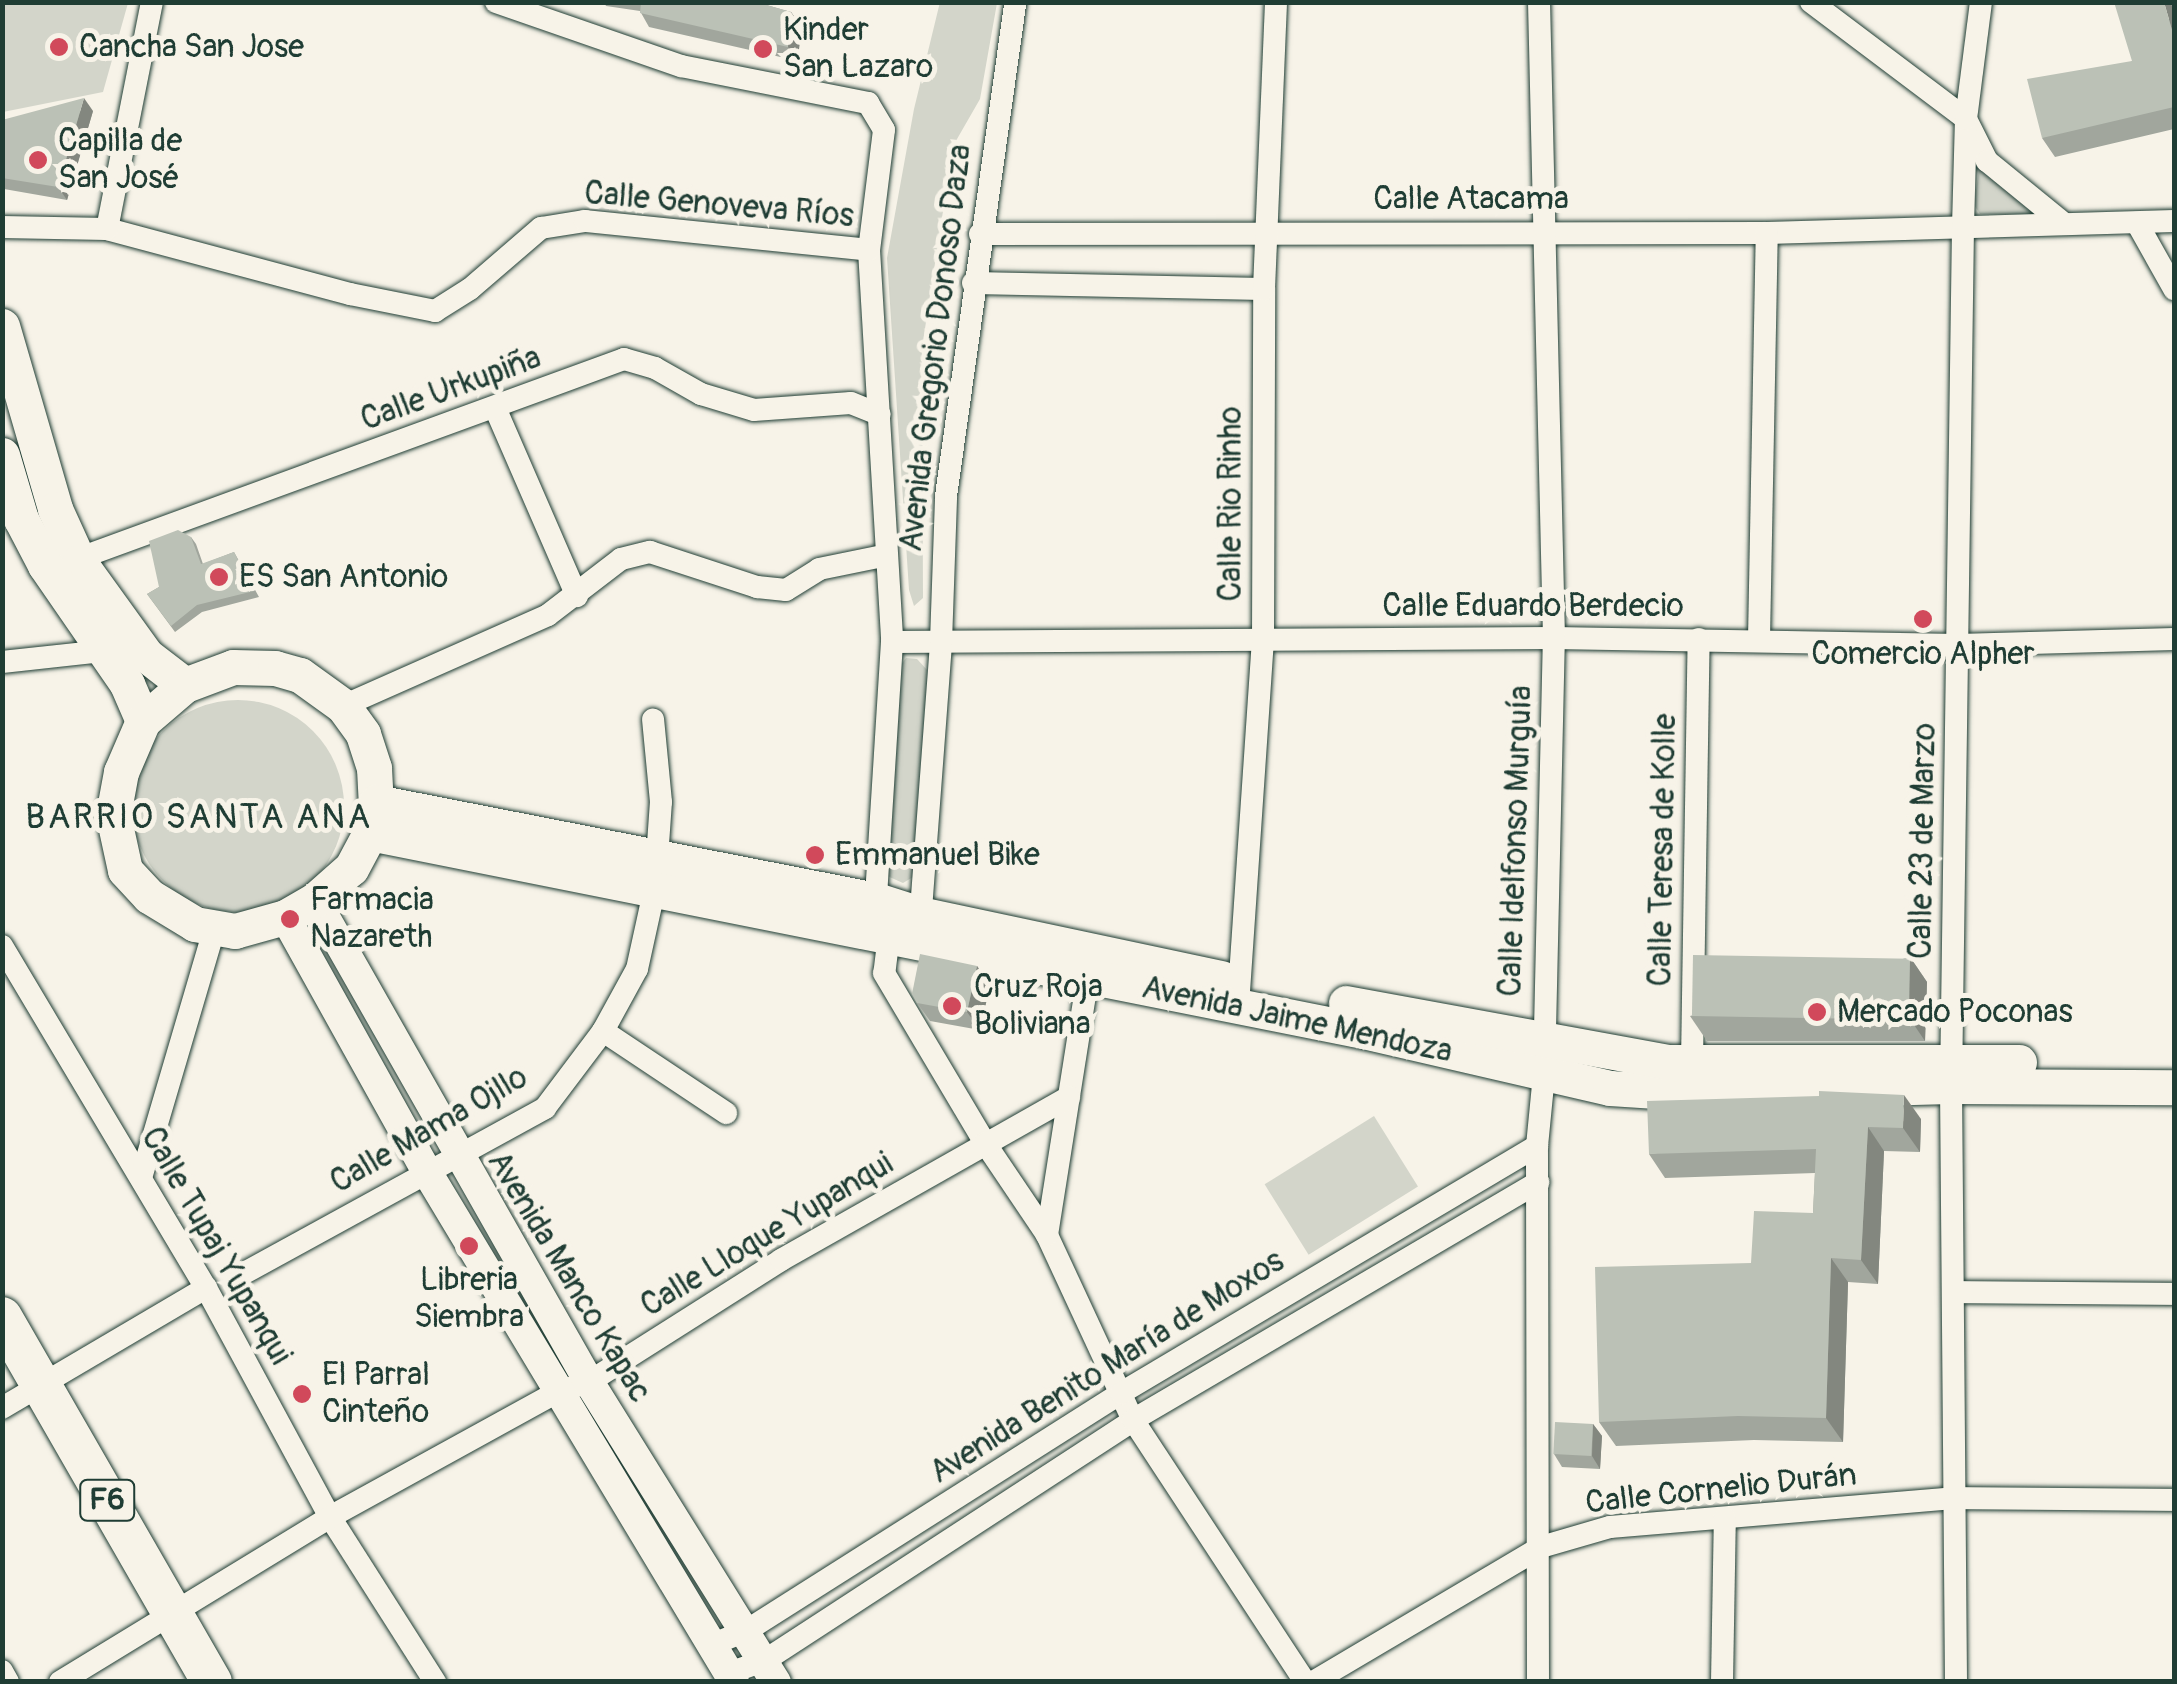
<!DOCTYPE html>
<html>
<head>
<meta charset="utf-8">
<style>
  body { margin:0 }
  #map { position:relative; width:2177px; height:1684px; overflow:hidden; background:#f7f3e8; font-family:Pangolin,sans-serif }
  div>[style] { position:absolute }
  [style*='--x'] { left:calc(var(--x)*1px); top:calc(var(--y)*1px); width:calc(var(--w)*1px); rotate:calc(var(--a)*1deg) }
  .green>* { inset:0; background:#d3d5ca; transform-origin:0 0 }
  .round { border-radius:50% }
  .roads { filter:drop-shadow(0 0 2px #1f3d34) drop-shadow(0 0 2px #1f3d34) }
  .street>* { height:22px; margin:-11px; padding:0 11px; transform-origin:11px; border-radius:11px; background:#f7f3e8 }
  .secondary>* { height:30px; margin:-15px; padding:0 15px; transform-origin:15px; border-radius:15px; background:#f7f3e8 }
  .primary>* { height:35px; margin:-17.5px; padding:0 17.5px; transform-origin:17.5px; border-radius:17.5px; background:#f7f3e8 }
  .highway>* { height:40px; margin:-20px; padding:0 20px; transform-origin:20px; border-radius:20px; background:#f7f3e8 }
  .wall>* { inset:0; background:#a1a69d }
  .shaded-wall>* { inset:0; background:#83877f }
  .building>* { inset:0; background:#bbc1b6; transform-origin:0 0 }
  .dots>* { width:28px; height:28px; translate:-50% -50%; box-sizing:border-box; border:5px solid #f7f3e8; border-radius:50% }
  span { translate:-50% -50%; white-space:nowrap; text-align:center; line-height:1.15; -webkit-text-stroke:10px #f7f3e8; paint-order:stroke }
  .shield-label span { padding:2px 8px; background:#f7f3e8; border:2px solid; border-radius:8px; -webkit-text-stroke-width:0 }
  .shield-label { font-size:30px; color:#1f3d34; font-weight:700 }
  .poi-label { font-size:32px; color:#1f3d34 }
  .left { translate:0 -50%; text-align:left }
  .street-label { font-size:32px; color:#1f3d34 }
  .neighbourhood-label { font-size:35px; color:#1f3d34; letter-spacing:2.5px }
  .frame { position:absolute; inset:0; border:5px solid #1f3d34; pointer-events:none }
</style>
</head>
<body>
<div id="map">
  <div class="green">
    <i style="clip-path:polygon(3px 2px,128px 3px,103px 92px,3px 112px)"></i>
    <i style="clip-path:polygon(940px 2px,997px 3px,980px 99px,953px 146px,922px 348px,923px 598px,914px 606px,909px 590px,887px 258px,914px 109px)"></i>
    <i style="clip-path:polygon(1979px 169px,2039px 214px,1980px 214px,1974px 205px)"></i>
    <i style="clip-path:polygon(906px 658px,917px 659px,929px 672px,913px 877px,903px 883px,885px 875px,900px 666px)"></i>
    <i class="round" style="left:132px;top:700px;width:212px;height:212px"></i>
    <i style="left:1374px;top:1116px;width:83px;height:129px;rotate:58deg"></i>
  </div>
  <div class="roads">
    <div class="street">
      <i style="--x:496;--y:2;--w:196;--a:19.1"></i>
      <i style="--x:681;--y:66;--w:191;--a:11.2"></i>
      <i style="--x:868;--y:103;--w:31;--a:59"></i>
      <i style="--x:884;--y:130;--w:121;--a:97.1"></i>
      <i style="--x:869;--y:250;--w:393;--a:86.6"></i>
      <i style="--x:892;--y:642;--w:270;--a:93.6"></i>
      <i style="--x:1811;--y:2;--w:194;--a:37"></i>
      <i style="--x:1966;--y:119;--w:47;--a:63.4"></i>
      <i style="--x:1987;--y:161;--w:98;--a:39.2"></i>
      <i style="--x:2137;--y:223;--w:76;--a:60.7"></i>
      <i style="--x:2;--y:227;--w:105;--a:1.1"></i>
      <i style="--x:107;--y:229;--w:252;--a:15"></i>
      <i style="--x:350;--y:294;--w:87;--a:11.3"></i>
      <i style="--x:435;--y:311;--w:41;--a:-32.2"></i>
      <i style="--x:470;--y:289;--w:94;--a:-40.7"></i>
      <i style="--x:541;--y:228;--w:45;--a:-9"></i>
      <i style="--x:585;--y:221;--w:285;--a:5.8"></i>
      <i style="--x:107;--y:229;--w:231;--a:-78.8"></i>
      <i style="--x:980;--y:234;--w:787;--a:-0.07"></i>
      <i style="--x:1767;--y:233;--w:407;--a:-1.7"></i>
      <i style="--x:973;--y:283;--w:291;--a:1.2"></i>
      <i style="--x:496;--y:410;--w:203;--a:66.5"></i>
      <i style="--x:69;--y:562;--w:591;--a:-20.09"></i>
      <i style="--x:624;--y:359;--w:32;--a:16"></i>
      <i style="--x:655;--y:368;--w:53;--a:29.5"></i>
      <i style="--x:701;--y:394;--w:55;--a:16.8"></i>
      <i style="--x:754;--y:410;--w:97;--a:-4.1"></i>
      <i style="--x:851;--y:403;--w:31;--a:22"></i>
      <i style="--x:1759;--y:639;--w:406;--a:-88.9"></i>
      <i style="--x:892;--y:642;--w:662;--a:-0.35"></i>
      <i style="--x:1554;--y:638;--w:404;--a:1"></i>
      <i style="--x:1958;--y:645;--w:216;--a:-1.6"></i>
      <i style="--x:2;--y:662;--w:103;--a:-6.2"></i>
      <i style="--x:343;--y:706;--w:224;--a:-23.9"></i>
      <i style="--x:548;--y:615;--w:92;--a:-37.5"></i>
      <i style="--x:621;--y:559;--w:30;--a:-14"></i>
      <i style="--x:650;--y:552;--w:113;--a:18.1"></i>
      <i style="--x:757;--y:587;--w:29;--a:6"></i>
      <i style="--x:786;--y:590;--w:39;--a:-32"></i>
      <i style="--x:819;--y:569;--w:65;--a:-11.5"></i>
      <i style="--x:920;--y:923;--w:282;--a:-85.7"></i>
      <i style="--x:941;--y:642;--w:146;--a:-88"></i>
      <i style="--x:946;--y:496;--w:499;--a:-82"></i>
      <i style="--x:889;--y:935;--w:38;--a:97"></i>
      <i style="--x:884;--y:973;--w:198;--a:59.3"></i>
      <i style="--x:985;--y:1143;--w:111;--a:56"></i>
      <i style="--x:1047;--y:1235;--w:204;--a:65.1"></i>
      <i style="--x:1133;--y:1420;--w:313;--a:56.7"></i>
      <i style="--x:2;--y:946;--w:398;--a:59.2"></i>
      <i style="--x:206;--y:1288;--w:260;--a:61.6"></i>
      <i style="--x:330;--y:1517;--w:196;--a:57.5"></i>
      <i style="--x:1238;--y:1006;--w:368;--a:-86.1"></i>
      <i style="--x:1263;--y:639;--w:350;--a:-89.8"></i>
      <i style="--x:1264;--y:289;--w:287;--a:-87.6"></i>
      <i style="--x:603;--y:1031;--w:148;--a:33.7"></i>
      <i style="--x:1692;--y:1062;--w:423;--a:-89.1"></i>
      <i style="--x:141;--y:1178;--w:259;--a:-73.6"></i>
      <i style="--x:1047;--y:1235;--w:274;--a:-81"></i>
      <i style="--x:246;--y:1272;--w:341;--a:-28.7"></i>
      <i style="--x:545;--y:1108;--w:96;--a:-53"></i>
      <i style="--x:603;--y:1031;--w:71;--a:-61.3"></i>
      <i style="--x:637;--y:969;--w:84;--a:-77.6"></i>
      <i style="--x:655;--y:887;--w:85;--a:-86"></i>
      <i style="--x:661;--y:802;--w:83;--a:-95.5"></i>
      <i style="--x:1955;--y:1292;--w:219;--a:0.5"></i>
      <i style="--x:2;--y:1408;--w:237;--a:-30.5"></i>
      <i style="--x:711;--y:1645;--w:38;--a:-22"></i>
      <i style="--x:746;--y:1631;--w:444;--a:-32.4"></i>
      <i style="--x:1121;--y:1393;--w:484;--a:-30.7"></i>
      <i style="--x:2;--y:1671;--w:13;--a:61"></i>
      <i style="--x:729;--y:1673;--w:37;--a:-19"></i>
      <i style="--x:764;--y:1661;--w:441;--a:-33.1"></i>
      <i style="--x:1133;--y:1420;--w:470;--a:-30.4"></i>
      <i style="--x:60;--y:1682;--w:316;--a:-31.4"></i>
      <i style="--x:330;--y:1517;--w:259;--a:-28.8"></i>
      <i style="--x:557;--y:1392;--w:34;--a:-17"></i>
      <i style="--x:589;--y:1382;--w:227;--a:-32.4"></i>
      <i style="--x:781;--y:1260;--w:331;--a:-29.5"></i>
      <i style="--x:1313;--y:1682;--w:265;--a:-30.6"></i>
      <i style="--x:1541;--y:1547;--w:72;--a:-16.2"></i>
      <i style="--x:1610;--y:1527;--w:345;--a:-4.8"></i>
      <i style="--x:1954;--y:1498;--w:220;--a:0.5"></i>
      <i style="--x:1538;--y:1682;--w:536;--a:-90.11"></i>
      <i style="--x:1537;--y:1146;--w:72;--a:-84.4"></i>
      <i style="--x:1544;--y:1074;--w:436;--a:-88.7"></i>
      <i style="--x:1554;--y:638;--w:636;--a:-91.35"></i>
      <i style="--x:1722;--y:1682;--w:164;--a:-89"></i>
      <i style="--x:1956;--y:1682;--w:596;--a:-90.48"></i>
      <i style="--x:1951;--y:1086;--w:860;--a:-89.2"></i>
      <i style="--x:1963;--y:226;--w:107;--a:-88.4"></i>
      <i style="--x:1966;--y:119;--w:118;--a:-82.7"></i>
    </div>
    <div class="secondary">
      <i style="--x:315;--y:900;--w:554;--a:60.38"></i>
      <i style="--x:589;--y:1382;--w:354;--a:58.1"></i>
      <i style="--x:285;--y:917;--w:292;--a:60.9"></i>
      <i style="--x:427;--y:1172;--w:595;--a:58.95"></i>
    </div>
    <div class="primary">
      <i style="--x:2;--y:326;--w:191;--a:73.8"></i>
      <i style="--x:55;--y:509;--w:58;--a:65.6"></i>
      <i style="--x:79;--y:562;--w:115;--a:54.2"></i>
      <i style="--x:146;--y:655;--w:49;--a:37.6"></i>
      <i style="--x:2;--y:455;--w:67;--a:73.5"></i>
      <i style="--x:21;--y:519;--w:52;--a:62.4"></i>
      <i style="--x:45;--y:565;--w:145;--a:55.4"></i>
      <i style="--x:127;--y:684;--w:40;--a:66.6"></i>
      <i style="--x:233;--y:667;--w:42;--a:1.4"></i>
      <i style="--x:275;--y:668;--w:26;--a:16"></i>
      <i style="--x:300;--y:675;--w:53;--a:35.8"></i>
      <i style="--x:343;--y:706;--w:34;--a:54"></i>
      <i style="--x:363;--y:734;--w:36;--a:72"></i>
      <i style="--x:374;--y:768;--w:34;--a:87"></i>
      <i style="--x:376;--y:802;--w:32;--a:101"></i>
      <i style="--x:370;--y:833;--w:40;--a:118"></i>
      <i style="--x:351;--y:868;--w:48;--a:138.4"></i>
      <i style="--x:315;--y:900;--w:34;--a:150"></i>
      <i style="--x:285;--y:917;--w:52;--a:164.4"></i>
      <i style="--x:235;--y:931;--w:41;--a:-170.1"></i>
      <i style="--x:195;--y:924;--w:54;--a:-148.7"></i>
      <i style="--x:149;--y:896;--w:35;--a:-133"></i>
      <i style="--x:125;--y:870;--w:56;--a:-102.3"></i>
      <i style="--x:113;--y:815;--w:44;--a:-79.5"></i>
      <i style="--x:121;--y:772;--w:56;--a:-66.7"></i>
      <i style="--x:143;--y:721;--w:55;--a:-40.6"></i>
      <i style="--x:185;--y:685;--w:51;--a:-20.6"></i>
      <i style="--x:376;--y:802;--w:510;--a:11.09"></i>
      <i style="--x:876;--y:900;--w:46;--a:17.7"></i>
      <i style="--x:920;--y:914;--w:308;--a:12"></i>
      <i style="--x:370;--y:833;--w:1013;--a:11.28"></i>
      <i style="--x:1363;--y:1031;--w:253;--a:13"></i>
      <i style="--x:1610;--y:1088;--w:77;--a:3.7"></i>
      <i style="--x:1687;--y:1093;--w:264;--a:-1.5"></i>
      <i style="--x:1951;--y:1086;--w:223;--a:0.3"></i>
      <i style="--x:1346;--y:1003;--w:325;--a:10.4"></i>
      <i style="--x:1666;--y:1062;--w:353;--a:0"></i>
    </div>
    <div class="highway">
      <i style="--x:2;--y:1317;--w:421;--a:60.1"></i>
    </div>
  </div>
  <div class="wall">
    <i style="clip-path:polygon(604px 2px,756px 2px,791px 12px,801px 26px,798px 61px,649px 27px,640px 11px,606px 6px)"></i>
    <i style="clip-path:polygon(2174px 14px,2174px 129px,2055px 157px,2042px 138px,2132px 61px)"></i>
    <i style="clip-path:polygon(93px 111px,67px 200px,4px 189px,2px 120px)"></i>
    <i style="clip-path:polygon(191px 537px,196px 544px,203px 564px,234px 552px,259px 597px,202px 612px,175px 632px,147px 594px,159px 587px)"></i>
    <i style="clip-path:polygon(1910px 957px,1927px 982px,1925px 1041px,1707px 1041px,1690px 1016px)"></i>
    <i style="clip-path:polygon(977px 966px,990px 985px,980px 1030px,930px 1021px,917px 1003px)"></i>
    <i style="clip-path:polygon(1921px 1119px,1920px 1152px,1884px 1151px,1878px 1284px,1848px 1282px,1843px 1442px,1754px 1440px,1616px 1446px,1599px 1422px,1813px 1213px,1815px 1173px,1665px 1178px,1649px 1154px)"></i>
    <i style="clip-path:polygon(1593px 1424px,1602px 1436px,1600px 1469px,1562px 1467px,1554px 1454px)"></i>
  </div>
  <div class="shaded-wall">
    <i style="clip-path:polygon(2164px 2px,2171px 2px,2174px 14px,2174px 37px)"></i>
    <i style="clip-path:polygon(791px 12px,801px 26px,798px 61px,788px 47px)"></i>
    <i style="clip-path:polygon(84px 98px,93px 111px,67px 200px,58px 187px)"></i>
    <i style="clip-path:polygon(1910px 957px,1927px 982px,1925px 1041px,1908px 1016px)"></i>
    <i style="clip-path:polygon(977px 966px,990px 985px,980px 1030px,967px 1012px)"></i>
    <i style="clip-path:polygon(1904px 1095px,1921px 1119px,1920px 1152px,1903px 1128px)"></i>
    <i style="clip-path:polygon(1868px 1127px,1884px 1151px,1878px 1284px,1861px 1260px)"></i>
    <i style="clip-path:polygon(1831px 1258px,1848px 1282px,1843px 1442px,1826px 1418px)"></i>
    <i style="clip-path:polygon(1593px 1424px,1602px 1436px,1600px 1469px,1592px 1456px)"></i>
  </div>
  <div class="building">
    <i style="clip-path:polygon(641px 2px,756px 2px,791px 12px,788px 47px,640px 13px)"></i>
    <i style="clip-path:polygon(2114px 2px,2164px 2px,2174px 37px,2174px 107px,2042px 138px,2027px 79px,2132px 61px)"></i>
    <i style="clip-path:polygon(84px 98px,58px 187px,2px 178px,2px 120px)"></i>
    <i style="clip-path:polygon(178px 530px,191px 537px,201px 564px,234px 552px,254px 591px,197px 605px,171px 626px,147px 594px,159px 587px,149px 541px)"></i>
    <i style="clip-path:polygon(920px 954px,977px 966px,967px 1012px,917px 1003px,912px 994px)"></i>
    <i style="left:1693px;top:955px;width:217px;height:61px;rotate:1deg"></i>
    <i style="clip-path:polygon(1819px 1091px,1904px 1095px,1903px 1128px,1868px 1127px,1861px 1260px,1831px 1258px,1826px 1418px,1738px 1416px,1599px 1422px,1595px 1267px,1751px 1263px,1754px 1211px,1813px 1213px,1816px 1149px,1649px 1154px,1647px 1101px,1819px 1096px)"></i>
    <i style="left:1555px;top:1422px;width:38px;height:32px;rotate:3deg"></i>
  </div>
  <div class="dots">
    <i style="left:59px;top:47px;background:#d1495b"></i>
    <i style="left:763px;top:49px;background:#d1495b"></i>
    <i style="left:38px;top:160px;background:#d1495b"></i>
    <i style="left:219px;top:577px;background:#d1495b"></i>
    <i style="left:1923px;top:619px;background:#d1495b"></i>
    <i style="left:815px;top:855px;background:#d1495b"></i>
    <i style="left:290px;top:919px;background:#d1495b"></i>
    <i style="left:952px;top:1006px;background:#d1495b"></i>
    <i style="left:1817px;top:1012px;background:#d1495b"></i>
    <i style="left:469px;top:1246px;background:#d1495b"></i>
    <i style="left:302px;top:1394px;background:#d1495b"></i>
  </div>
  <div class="shield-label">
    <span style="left:107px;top:1500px">F6</span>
  </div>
  <div class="poi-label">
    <span class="left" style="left:783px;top:49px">Kinder<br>San Lazaro</span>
    <span class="left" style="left:79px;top:47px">Cancha San Jose</span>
    <span class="left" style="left:58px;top:160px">Capilla de<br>San José</span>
    <span class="left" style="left:239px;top:577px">ES San Antonio</span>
    <span style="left:1923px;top:654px">Comercio Alpher</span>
    <span class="left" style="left:835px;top:855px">Emmanuel Bike</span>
    <span class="left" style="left:310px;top:919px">Farmacia<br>Nazareth</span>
    <span class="left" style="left:974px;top:1006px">Cruz Roja<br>Boliviana</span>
    <span class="left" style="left:1837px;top:1012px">Mercado Poconas</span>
    <span style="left:469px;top:1299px">Libreria<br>Siembra</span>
    <span class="left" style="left:322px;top:1394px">El Parral<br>Cinteño</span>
  </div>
  <div class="street-label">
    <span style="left:1471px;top:199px">Calle Atacama</span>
    <span style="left:719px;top:205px;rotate:5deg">Calle Genoveva Ríos</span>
    <span style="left:936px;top:348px;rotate:-83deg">Avenida Gregorio Donoso Daza</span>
    <span style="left:451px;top:389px;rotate:-20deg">Calle Urkupiña</span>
    <span style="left:1231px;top:504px;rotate:-90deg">Calle Rio Rinho</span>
    <span style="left:1533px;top:606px">Calle Eduardo Berdecio</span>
    <span style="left:1516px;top:841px;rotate:-88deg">Calle Idelfonso Murguía</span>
    <span style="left:1923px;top:841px;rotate:-89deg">Calle 23 de Marzo</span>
    <span style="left:1663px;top:850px;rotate:-89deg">Calle Teresa de Kolle</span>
    <span style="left:1297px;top:1020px;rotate:12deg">Avenida Jaime Mendoza</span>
    <span style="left:429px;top:1130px;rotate:-30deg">Calle Mama Ojllo</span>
    <span style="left:767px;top:1235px;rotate:-31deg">Calle Lloque Yupanqui</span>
    <span style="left:216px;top:1246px;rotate:60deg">Calle Tupaj Yupanqui</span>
    <span style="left:569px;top:1277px;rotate:59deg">Avenida Manco Kapac</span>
    <span style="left:1107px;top:1367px;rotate:-32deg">Avenida Benito María de Moxos</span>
    <span style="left:1721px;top:1489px;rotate:-6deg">Calle Cornelio Durán</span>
  </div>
  <div class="neighbourhood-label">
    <span style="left:199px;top:817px">BARRIO SANTA ANA</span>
  </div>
  <div class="frame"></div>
</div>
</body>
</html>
